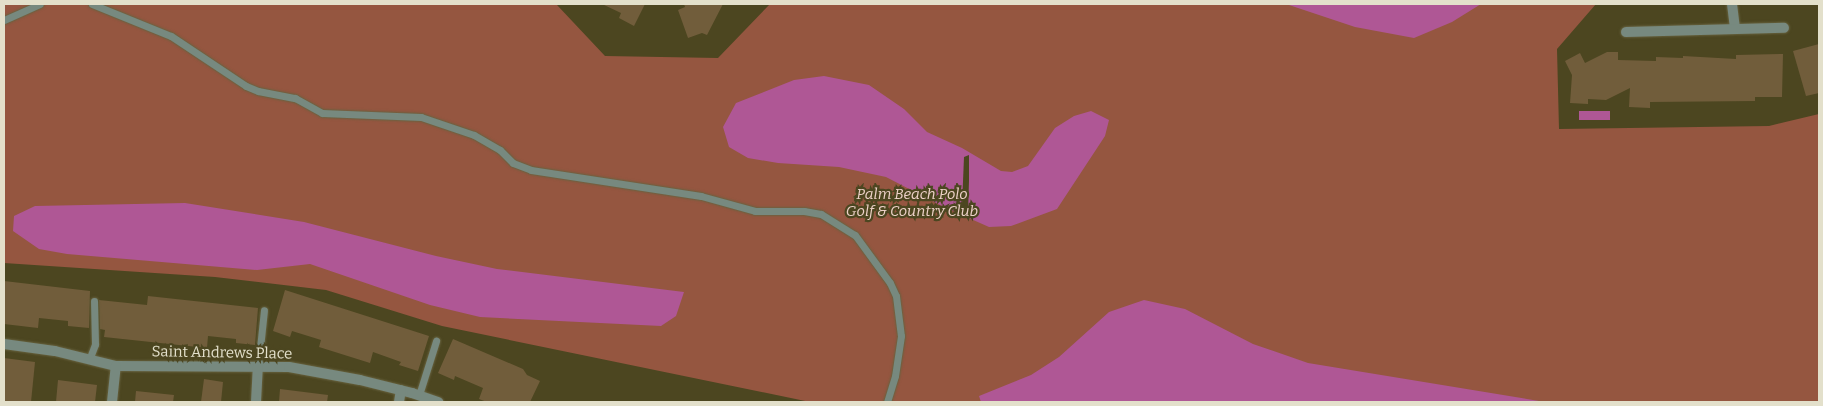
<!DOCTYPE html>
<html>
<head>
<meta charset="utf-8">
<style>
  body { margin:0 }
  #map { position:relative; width:1823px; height:406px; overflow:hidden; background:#4c4620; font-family:Bitter,serif }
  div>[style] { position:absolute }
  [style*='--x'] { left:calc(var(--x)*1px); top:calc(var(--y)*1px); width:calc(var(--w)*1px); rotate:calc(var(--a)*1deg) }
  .green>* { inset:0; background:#955640 }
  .water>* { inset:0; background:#af5795; transform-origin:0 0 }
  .pier>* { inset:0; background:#4c4620 }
  .building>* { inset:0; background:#715d3b }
  .roads { filter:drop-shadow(0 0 1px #67623f) drop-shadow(0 0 1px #67623f) }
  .lane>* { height:7px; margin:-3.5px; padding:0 3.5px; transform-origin:3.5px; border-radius:3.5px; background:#77897f }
  .street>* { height:10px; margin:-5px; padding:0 5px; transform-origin:5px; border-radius:5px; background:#77897f }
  span { translate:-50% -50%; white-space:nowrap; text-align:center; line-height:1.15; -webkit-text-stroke:4.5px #4c4620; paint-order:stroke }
  .park-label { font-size:15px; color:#edd1c8; font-style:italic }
  .street-label { font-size:15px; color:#e3e0cb }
  .frame { position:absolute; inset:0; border:5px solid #e3e0cb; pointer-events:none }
</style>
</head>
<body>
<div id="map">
  <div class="green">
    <i style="clip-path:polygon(4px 4px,553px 4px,557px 5px,605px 56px,718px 58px,770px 4px,1596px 4px,1557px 49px,1559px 129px,1769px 126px,1819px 114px,1819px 402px,810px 402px,442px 326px,326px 290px,215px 277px,4px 263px)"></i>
  </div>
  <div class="water">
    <i style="clip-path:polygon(1286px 4px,1481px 4px,1452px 22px,1414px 38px,1355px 27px)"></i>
    <i style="clip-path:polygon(824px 76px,869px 85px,904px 109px,927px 132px,962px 148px,1001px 171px,1012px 172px,1028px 166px,1055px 128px,1074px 116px,1091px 111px,1109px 120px,1105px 136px,1057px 209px,1011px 226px,989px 227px,944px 207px,886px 177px,839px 167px,778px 163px,748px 158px,729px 147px,723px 127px,736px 103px,794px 80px)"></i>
    <i style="left:1579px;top:111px;width:31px;height:9px"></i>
    <i style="clip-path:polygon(185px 203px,304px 222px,436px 256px,497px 269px,684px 292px,676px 316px,661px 326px,480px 317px,430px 305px,310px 264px,257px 270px,67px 254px,39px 249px,13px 231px,14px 216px,35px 206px)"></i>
    <i style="clip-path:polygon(1144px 300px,1185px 309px,1253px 344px,1308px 363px,1545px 402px,981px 402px,979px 396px,1031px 375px,1059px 357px,1109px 312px)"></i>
  </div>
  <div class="pier">
    <i style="clip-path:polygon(969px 155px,969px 180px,968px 214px,962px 213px,962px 206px,964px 157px)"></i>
  </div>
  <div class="building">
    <i style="clip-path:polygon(602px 4px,645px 4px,634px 26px,619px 18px,621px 13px)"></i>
    <i style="clip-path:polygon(684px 4px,723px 4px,707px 35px,702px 33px,688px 38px,678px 10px,685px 7px)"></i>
    <i style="clip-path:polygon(1819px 44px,1819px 93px,1806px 96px,1793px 51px)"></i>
    <i style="clip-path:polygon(1607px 52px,1618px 52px,1618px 60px,1656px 61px,1656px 57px,1683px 58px,1683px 56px,1736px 59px,1736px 55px,1783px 54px,1782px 97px,1755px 97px,1755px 101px,1650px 102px,1650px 108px,1629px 107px,1630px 88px,1606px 100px,1588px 99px,1588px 104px,1570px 103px,1572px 75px,1565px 61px,1580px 53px,1585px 63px)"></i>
    <i style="clip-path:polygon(4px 281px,90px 291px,89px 328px,68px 326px,68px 321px,39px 318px,38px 328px,4px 324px)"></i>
    <i style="clip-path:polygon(285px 290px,429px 336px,418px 371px,399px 365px,401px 362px,373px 352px,370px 363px,319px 347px,321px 340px,292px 331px,290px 337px,273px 331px)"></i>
    <i style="clip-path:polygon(148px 296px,258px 308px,255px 345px,236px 343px,236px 339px,208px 336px,207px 348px,104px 337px,105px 330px,100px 329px,99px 300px,147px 305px)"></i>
    <i style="clip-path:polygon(453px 339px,523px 369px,527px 375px,540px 381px,530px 402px,487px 402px,479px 399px,483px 388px,455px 376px,454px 380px,438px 373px)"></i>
    <i style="clip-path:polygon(4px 358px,35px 362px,31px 402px,4px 402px)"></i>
    <i style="clip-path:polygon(204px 379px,223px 382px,221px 402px,201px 402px)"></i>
    <i style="clip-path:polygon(58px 380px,97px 385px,95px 402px,56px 402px)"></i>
    <i style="clip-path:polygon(280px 389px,328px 395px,327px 402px,279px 402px)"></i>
    <i style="clip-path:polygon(136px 391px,174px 395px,173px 402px,135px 402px)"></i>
  </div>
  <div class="roads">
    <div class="lane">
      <i style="--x:92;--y:4;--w:85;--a:22.1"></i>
      <i style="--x:171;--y:36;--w:90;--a:33.7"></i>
      <i style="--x:246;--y:86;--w:13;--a:23"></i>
      <i style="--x:258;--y:91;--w:38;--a:11"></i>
      <i style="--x:295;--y:98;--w:31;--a:29"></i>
      <i style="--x:322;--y:113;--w:99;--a:2.3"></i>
      <i style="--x:421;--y:117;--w:56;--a:18.8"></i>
      <i style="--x:474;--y:135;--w:30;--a:30"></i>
      <i style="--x:500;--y:150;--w:18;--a:45"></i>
      <i style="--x:513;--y:163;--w:19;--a:21"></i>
      <i style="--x:531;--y:170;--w:172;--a:8.7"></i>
      <i style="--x:701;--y:196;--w:56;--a:15.5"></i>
      <i style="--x:755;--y:211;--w:49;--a:0"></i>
      <i style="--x:804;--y:211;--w:17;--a:10"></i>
      <i style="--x:821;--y:214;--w:40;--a:32"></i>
      <i style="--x:855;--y:235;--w:59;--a:53.9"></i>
      <i style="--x:890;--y:283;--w:14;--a:65"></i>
      <i style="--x:896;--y:296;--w:40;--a:82.9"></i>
      <i style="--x:901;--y:336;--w:40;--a:98.5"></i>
      <i style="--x:895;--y:376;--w:27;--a:107"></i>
      <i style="--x:4;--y:20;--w:39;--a:-24"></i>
      <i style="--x:89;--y:360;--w:17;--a:-69"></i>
      <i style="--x:95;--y:344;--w:43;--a:-91.3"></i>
      <i style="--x:258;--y:367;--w:57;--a:-84"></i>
      <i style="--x:419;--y:395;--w:57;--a:-72.5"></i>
    </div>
    <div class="street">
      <i style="--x:1732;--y:4;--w:25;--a:83"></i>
      <i style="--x:1626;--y:32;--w:158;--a:-1.5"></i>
      <i style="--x:4;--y:344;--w:51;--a:7.8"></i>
      <i style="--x:55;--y:351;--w:63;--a:13.8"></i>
      <i style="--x:116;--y:366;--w:173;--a:0.3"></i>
      <i style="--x:289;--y:367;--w:72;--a:10.4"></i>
      <i style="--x:360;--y:380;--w:54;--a:14"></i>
      <i style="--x:412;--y:393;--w:28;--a:19"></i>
      <i style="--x:112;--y:402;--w:36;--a:-84"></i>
      <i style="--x:256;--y:402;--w:35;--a:-87"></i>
      <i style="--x:399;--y:402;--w:12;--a:-81"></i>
    </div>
  </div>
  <div class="park-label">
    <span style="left:912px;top:203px">Palm Beach Polo<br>Golf &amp; Country Club</span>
  </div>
  <div class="street-label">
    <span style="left:222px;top:353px;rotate:1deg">Saint Andrews Place</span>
  </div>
  <div class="frame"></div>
</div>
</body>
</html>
